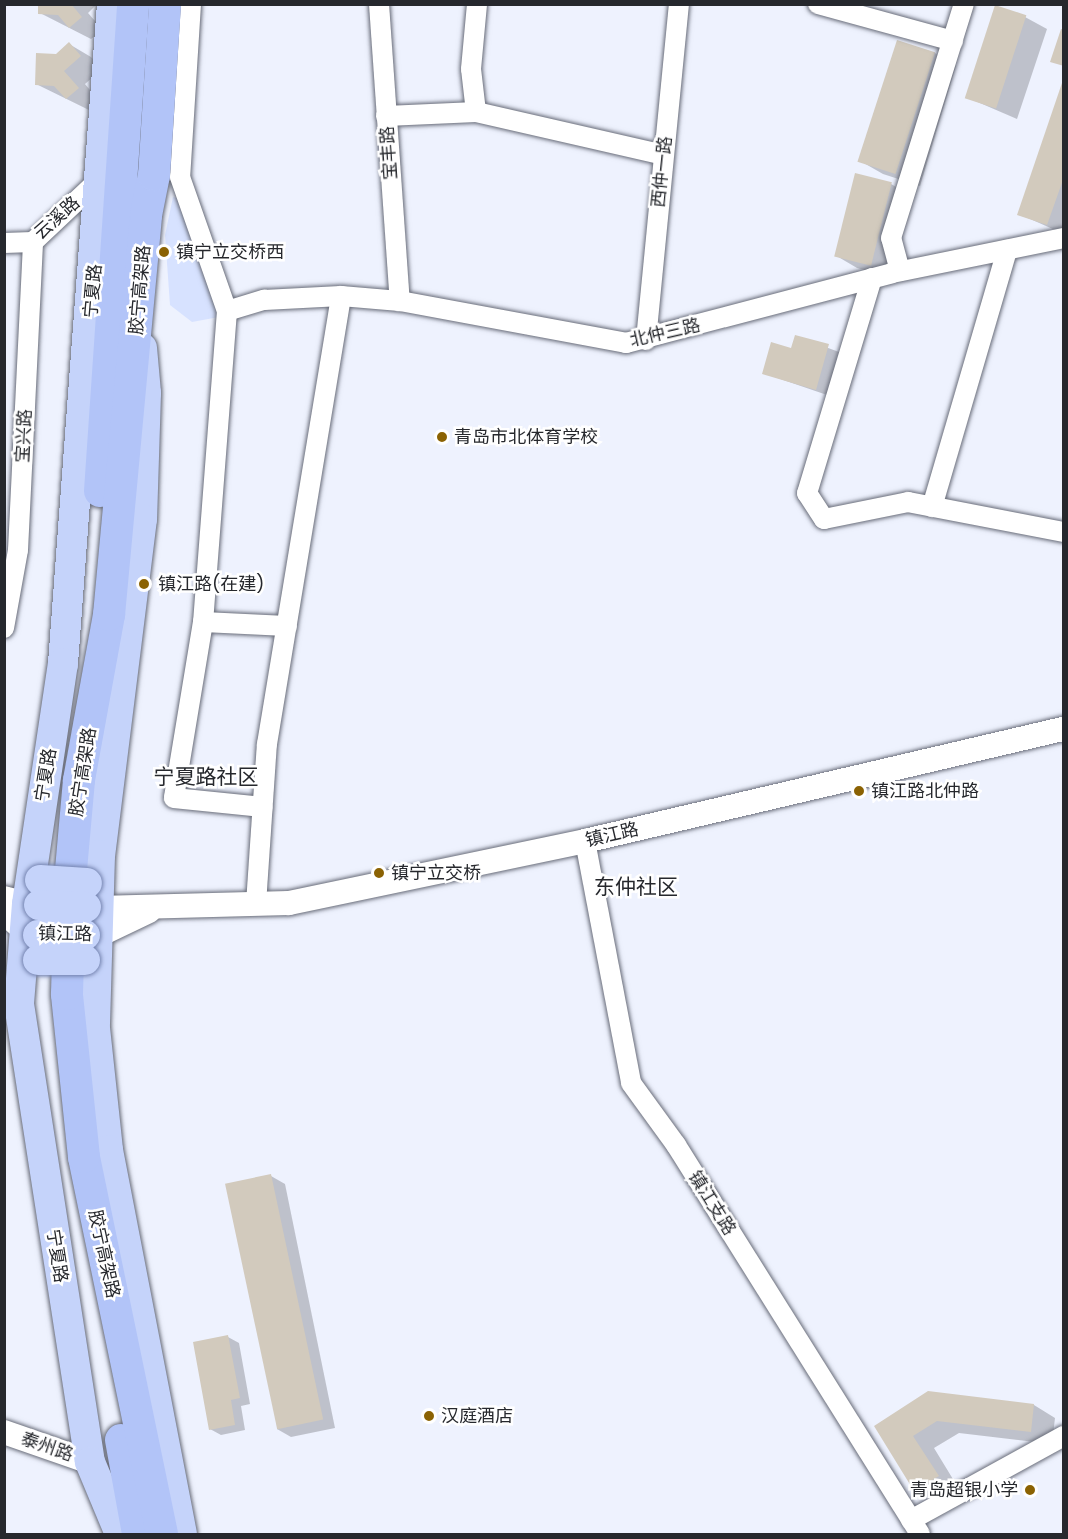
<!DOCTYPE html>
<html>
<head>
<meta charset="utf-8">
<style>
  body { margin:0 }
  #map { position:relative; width:1068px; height:1539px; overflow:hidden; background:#eef2fe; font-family:Poppins,"Noto Sans SC",sans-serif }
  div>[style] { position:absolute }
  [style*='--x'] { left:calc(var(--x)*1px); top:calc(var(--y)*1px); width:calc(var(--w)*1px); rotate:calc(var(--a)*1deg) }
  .green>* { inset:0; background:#d7e2ff }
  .shadow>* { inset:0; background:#0003 }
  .building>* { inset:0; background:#d2cabd; transform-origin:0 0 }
  .roads { filter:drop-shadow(0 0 2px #686c79) drop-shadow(0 0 2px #686c79) }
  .minor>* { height:20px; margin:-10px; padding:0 10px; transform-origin:10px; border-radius:10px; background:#fff }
  .tertiary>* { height:24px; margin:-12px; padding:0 12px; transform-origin:12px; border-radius:12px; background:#fff }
  .primary>* { height:30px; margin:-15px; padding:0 15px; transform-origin:15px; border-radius:15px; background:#c5d3fa }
  .trunk>* { height:32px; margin:-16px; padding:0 16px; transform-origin:16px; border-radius:16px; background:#b2c4f8 }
  .bridges { filter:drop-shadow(0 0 2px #7584b0) drop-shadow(0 0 2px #7584b0) }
  .primary-bridge>* { height:30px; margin:-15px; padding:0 15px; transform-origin:15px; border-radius:15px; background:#c5d3fa }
  .dots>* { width:16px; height:16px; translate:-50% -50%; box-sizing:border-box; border:3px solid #fff; border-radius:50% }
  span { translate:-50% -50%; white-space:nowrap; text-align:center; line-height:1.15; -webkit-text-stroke:5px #fff; paint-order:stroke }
  .street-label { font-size:18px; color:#26282d }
  .poi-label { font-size:18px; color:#26282d }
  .left { translate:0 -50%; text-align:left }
  .right { translate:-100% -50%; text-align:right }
  .quarter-label { font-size:21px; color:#26282d }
  .frame { position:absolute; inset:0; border:6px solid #26282d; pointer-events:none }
</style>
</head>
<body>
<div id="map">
  <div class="green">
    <i style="clip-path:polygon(173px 197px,180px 199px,219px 317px,192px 322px,170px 305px,165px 235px)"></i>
  </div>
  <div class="shadow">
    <i style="clip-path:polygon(40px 4px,97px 4px,88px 13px,103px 30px,91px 39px,40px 13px)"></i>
    <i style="clip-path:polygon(1025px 17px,1047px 29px,1017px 119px,966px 97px)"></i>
    <i style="clip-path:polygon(898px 42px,935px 53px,956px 66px,920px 186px,883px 174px,862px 162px)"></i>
    <i style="clip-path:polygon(69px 44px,91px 57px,102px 69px,85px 84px,99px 101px,89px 110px,36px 84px)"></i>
    <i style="clip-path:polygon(1064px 83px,1064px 234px,1019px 214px)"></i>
    <i style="clip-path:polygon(891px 184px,912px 196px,891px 277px,857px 268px,835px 255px)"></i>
    <i style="clip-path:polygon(796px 336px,839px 352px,827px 395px,763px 373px,792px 349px)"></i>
    <i style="clip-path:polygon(271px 1176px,285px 1184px,335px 1428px,291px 1437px,277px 1429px)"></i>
    <i style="clip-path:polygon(228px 1337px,239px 1343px,250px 1404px,241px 1406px,245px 1430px,221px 1435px,210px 1429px)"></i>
    <i style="clip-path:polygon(929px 1393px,1034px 1405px,1055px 1418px,1052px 1444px,959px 1433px,934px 1448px,959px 1489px,937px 1502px,916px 1490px,876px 1426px)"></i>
  </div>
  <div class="building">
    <i style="clip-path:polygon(38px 4px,71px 4px,82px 17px,69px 28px,58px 15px,38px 14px)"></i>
    <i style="left:995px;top:5px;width:33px;height:98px;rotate:18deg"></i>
    <i style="clip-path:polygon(1061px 29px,1064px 30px,1064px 66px,1050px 62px)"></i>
    <i style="left:897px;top:40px;width:40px;height:128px;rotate:18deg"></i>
    <i style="clip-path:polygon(69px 42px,81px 56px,64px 71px,79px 88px,66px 99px,54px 86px,35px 85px,36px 53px,56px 54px)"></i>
    <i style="clip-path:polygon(1063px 80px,1064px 177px,1047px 225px,1017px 215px)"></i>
    <i style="left:855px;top:173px;width:38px;height:86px;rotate:14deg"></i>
    <i style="clip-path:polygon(795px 335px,829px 344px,816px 390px,762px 374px,771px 342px,791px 348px)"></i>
    <i style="left:271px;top:1174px;width:251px;height:47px;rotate:78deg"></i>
    <i style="clip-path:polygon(228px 1335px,240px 1398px,231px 1400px,235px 1425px,209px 1430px,193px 1342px)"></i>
    <i style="clip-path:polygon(928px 1391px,1034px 1404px,1031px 1432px,937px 1421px,913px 1436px,939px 1476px,914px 1491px,874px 1426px)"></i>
  </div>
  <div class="roads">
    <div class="minor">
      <i style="--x:191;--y:4;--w:173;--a:93.6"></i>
      <i style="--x:180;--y:177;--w:142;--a:70.7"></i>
      <i style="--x:227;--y:311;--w:312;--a:94.4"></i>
      <i style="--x:203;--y:622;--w:178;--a:99.4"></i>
      <i style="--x:174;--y:798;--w:89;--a:5.8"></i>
      <i style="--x:379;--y:4;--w:298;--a:86"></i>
      <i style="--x:818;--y:4;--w:140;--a:15.3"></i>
      <i style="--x:476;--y:112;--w:43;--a:-96.6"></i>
      <i style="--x:471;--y:69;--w:65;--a:-84.7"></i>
      <i style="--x:386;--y:116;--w:90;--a:-2.5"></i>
      <i style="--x:476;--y:112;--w:192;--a:12.9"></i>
      <i style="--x:4;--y:243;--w:29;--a:-2"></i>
      <i style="--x:33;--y:242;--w:95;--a:-43.3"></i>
      <i style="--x:900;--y:271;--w:34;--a:-105"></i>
      <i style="--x:891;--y:238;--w:245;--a:-72.7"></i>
      <i style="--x:872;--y:278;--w:225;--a:106.8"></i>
      <i style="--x:807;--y:493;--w:31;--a:57"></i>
      <i style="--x:824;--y:519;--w:86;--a:-11.4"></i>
      <i style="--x:908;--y:502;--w:159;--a:10.9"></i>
      <i style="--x:227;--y:311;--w:39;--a:-17"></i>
      <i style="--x:264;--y:300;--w:77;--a:-3"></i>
      <i style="--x:341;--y:296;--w:59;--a:4.8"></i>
      <i style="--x:400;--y:301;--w:230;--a:10.5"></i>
      <i style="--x:626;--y:343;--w:275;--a:-14.7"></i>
      <i style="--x:892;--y:273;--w:176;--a:-11.5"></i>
      <i style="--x:646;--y:340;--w:338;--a:-84.4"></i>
      <i style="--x:932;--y:507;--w:268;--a:-73.7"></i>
      <i style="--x:203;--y:622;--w:84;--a:2.7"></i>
      <i style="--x:4;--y:628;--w:79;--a:-79.8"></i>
      <i style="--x:18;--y:550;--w:308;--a:-87.2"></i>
      <i style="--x:585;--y:841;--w:246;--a:79.2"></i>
      <i style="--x:631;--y:1083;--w:77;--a:54"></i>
      <i style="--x:676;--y:1145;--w:459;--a:57.9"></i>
      <i style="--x:256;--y:904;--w:160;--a:-86.1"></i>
      <i style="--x:267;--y:744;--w:454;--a:-80.6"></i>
      <i style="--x:4;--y:915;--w:27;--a:42"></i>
      <i style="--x:911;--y:1520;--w:175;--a:-28.8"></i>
    </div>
    <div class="tertiary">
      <i style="--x:4;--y:898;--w:24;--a:15"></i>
      <i style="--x:98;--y:908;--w:191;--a:-1.5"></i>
      <i style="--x:289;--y:903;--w:302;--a:-11.8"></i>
      <i style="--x:585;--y:841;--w:492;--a:-13.2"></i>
      <i style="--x:97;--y:936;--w:58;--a:-25.7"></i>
      <i style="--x:4;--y:1432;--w:91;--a:19.2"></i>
    </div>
    <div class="primary">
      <i style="--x:112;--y:4;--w:661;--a:94.25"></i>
      <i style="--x:63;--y:663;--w:244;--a:98.5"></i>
      <i style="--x:27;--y:904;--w:100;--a:94.6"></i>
      <i style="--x:19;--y:1004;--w:463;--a:81.2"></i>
      <i style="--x:90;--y:1462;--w:78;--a:67.4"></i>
      <i style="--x:142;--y:348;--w:45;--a:84.9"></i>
      <i style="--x:146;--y:393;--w:126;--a:91.8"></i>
      <i style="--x:142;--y:519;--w:339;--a:97.1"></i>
      <i style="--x:100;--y:855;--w:173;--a:91.7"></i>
      <i style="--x:95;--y:1028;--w:123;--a:83.9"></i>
      <i style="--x:108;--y:1150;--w:391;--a:79.1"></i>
    </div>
    <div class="trunk">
      <i style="--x:100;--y:491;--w:488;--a:-86.1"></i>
      <i style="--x:121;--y:1440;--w:96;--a:79.7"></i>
      <i style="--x:162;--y:1534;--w:385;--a:-101.7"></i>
      <i style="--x:84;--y:1157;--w:164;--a:-96"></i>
      <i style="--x:67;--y:994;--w:113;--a:-88.5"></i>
      <i style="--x:70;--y:881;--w:101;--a:-84.9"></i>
      <i style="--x:79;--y:780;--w:168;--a:-79.7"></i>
      <i style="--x:109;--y:615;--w:402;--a:-84.7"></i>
      <i style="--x:146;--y:215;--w:41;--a:-78.7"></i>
      <i style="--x:154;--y:175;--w:171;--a:-86.3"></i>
    </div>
  </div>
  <div class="bridges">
    <div class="primary-bridge">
      <i style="--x:40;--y:880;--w:47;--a:3.7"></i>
      <i style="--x:39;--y:905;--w:47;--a:2.4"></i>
      <i style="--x:38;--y:935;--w:47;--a:0"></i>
      <i style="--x:38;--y:960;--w:47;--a:0"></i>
    </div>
  </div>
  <div class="dots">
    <i style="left:164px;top:252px;background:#8b6203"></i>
    <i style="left:442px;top:437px;background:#8b6203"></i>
    <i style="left:144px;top:584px;background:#8b6203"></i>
    <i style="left:859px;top:791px;background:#8b6203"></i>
    <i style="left:379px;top:873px;background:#8b6203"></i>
    <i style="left:429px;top:1416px;background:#8b6203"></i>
    <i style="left:1030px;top:1490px;background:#8b6203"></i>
  </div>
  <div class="street-label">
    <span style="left:389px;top:153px;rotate:-94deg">宝丰路</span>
    <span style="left:662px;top:172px;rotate:-84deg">西仲一路</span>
    <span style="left:57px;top:218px;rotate:-42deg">云溪路</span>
    <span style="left:140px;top:290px;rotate:-85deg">胶宁高架路</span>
    <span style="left:93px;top:291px;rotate:-85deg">宁夏路</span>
    <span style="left:665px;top:333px;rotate:-13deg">北仲三路</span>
    <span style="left:24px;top:436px;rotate:-87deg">宝兴路</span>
    <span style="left:83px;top:772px;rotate:-81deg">胶宁高架路</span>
    <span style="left:46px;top:775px;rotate:-81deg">宁夏路</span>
    <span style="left:612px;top:835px;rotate:-13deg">镇江路</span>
    <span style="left:65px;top:934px;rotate:1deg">镇江路</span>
    <span style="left:712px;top:1203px;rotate:58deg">镇江支路</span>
    <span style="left:104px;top:1254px;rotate:78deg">胶宁高架路</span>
    <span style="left:57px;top:1256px;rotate:81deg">宁夏路</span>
    <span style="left:47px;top:1447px;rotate:19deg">泰州路</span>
  </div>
  <div class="poi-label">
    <span class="left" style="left:176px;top:252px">镇宁立交桥西</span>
    <span class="left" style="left:454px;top:437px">青岛市北体育学校</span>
    <span class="left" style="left:158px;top:584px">镇江路(在建)</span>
    <span class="left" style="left:871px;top:791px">镇江路北仲路</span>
    <span class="left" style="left:391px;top:873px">镇宁立交桥</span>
    <span class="left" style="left:441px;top:1416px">汉庭酒店</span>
    <span class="right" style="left:1018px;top:1490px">青岛超银小学</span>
  </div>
  <div class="quarter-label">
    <span style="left:206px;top:777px">宁夏路社区</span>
    <span style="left:636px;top:887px">东仲社区</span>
  </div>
  <div class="frame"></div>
</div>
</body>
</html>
